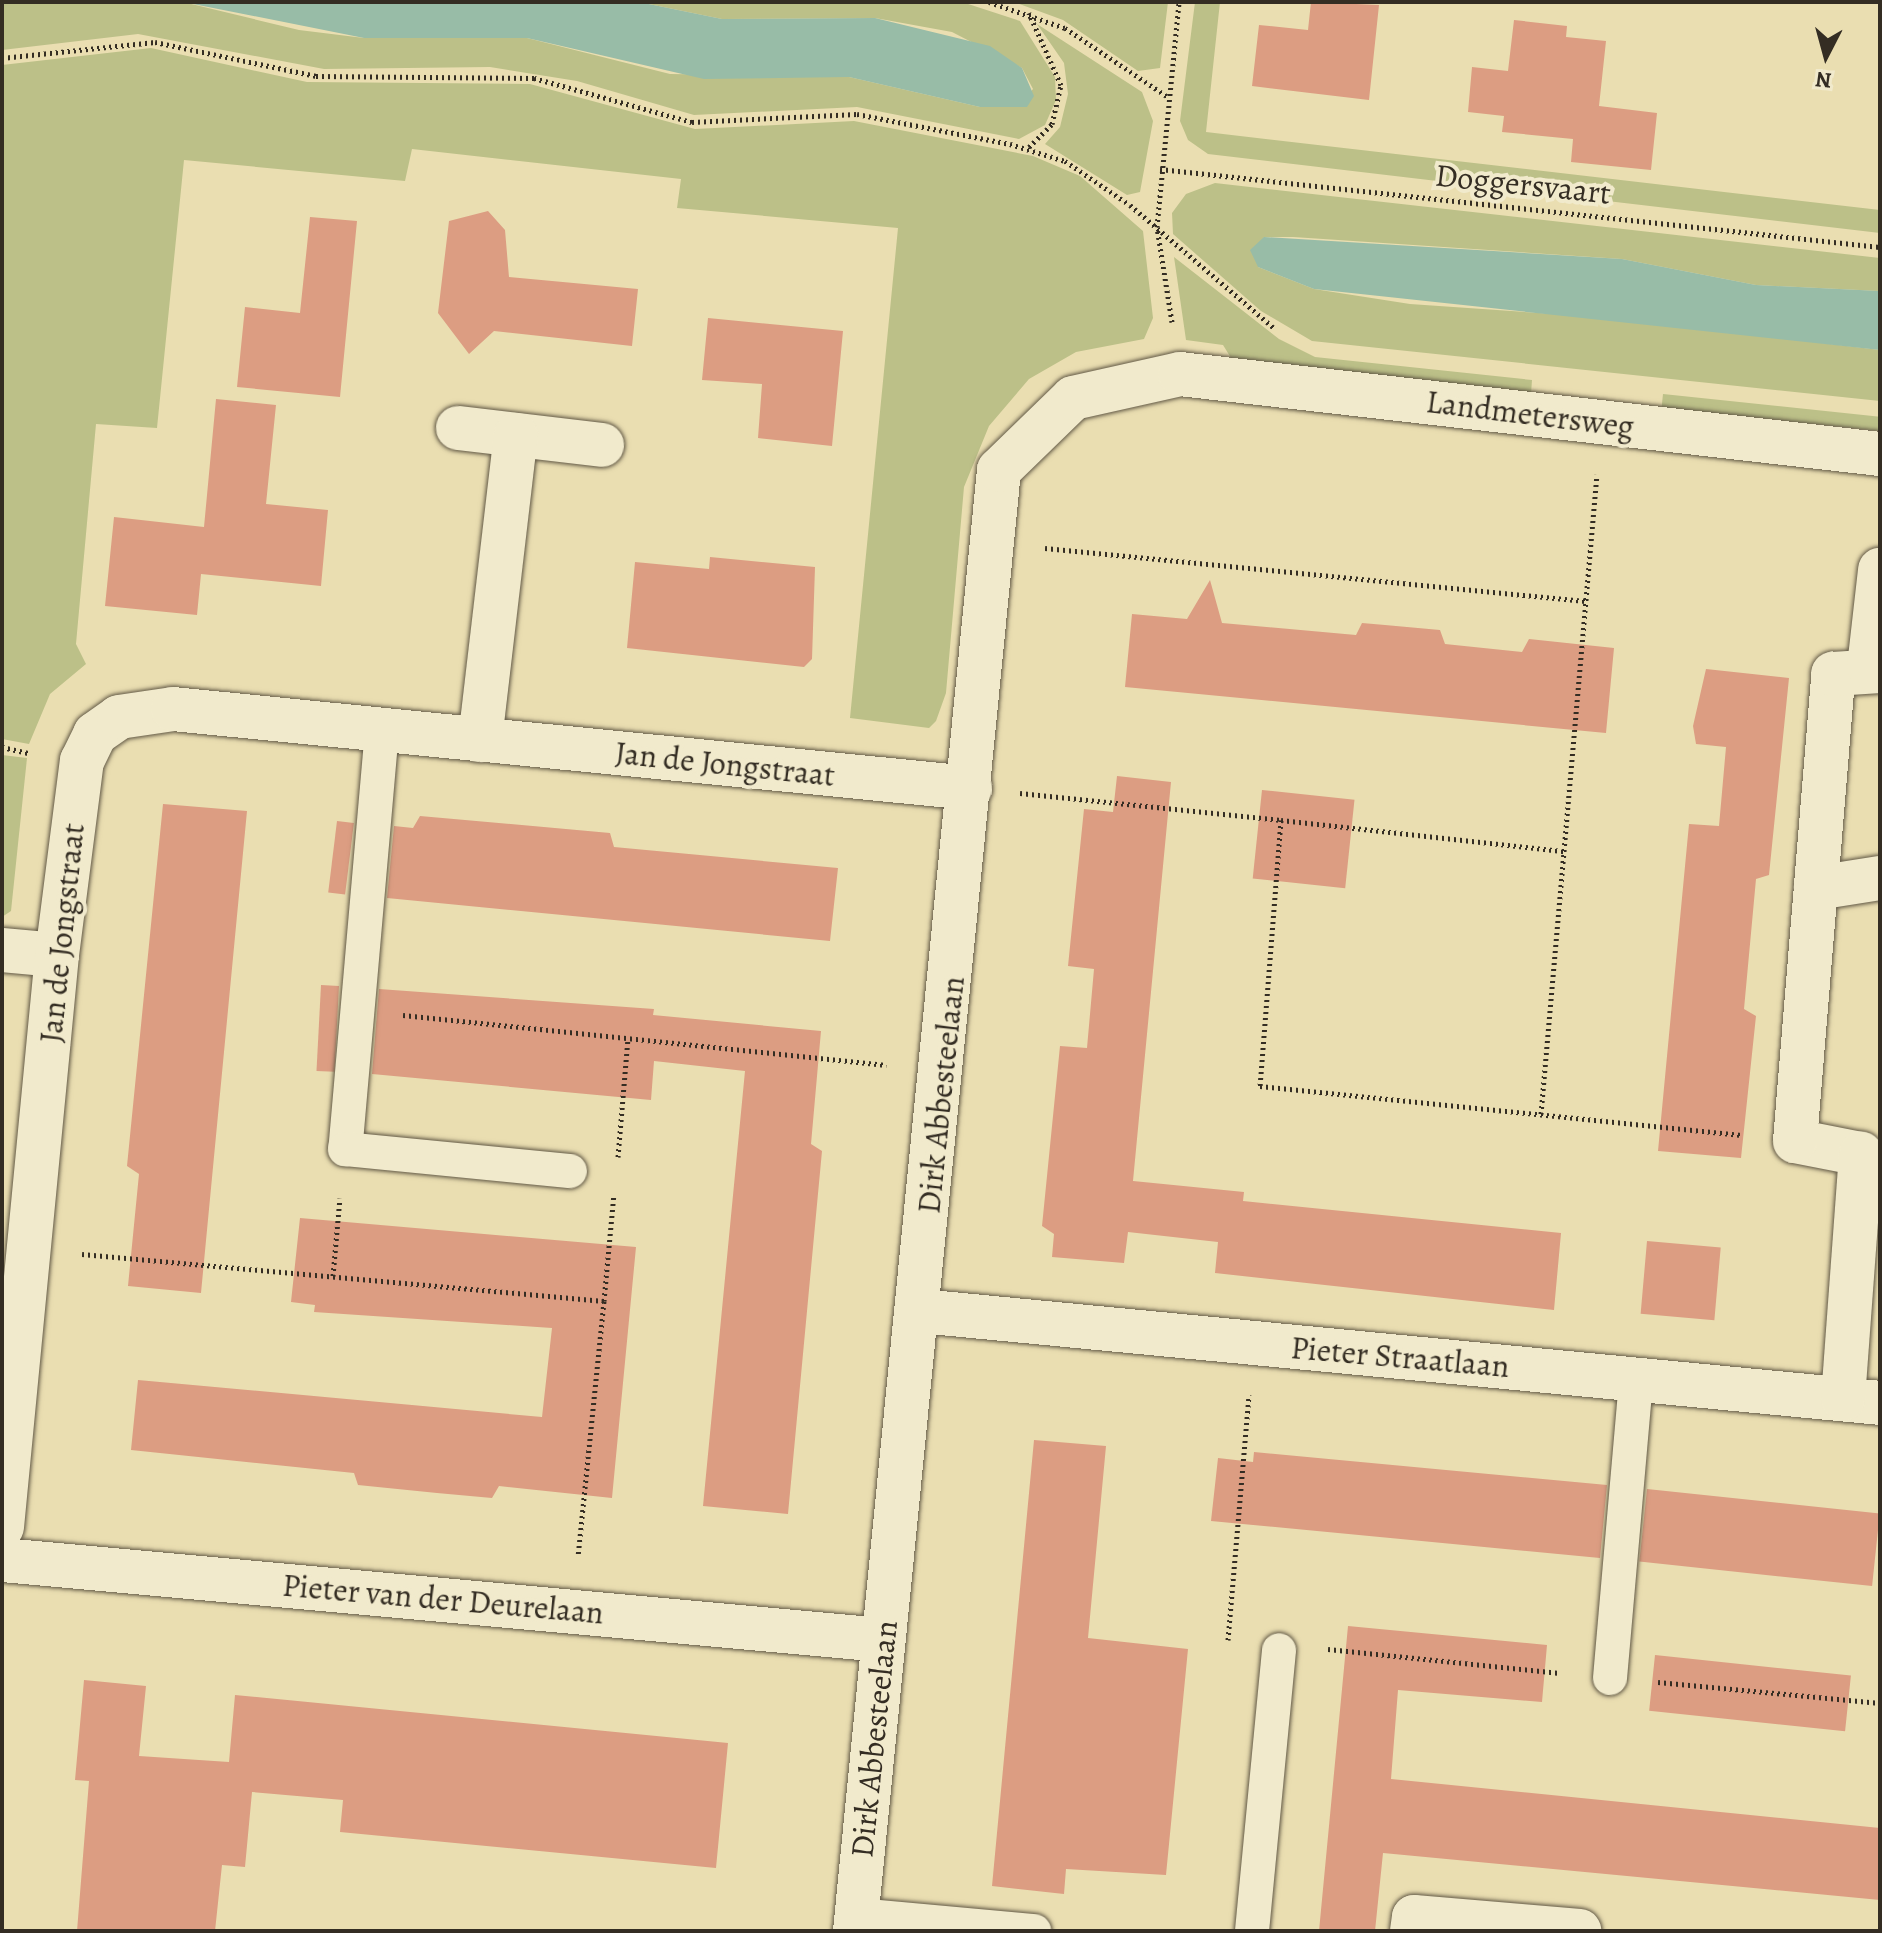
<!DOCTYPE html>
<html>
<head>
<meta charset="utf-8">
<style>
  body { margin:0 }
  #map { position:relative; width:1882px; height:1933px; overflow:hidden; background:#eadeb1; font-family:Alegreya,serif }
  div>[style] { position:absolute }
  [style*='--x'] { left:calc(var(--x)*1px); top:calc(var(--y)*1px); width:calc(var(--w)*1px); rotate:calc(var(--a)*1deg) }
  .green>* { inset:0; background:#bcc088; transform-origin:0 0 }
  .water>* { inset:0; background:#98bca7 }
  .building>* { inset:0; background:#dc9d82; transform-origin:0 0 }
  .path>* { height:5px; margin-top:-2.5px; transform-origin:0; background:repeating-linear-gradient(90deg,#342d23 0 2px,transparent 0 6px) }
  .roads { filter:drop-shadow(0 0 2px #625946) drop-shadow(0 0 2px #625946) }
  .service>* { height:34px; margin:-17px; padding:0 17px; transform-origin:17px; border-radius:17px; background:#f1eacc }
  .pedestrian>* { height:44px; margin:-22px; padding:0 22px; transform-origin:22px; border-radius:22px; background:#f1eacc }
  .minor>* { height:44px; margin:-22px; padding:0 22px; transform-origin:22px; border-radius:22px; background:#f1eacc }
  span { translate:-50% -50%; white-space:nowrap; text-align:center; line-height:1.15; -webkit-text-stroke:8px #f1eacc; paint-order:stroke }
  .street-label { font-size:32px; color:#342d23 }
  .frame { position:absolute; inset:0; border:4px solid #342d23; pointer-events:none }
  .north { position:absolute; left:1786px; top:16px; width:80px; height:80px; -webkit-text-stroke:6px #f1eacc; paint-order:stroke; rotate:186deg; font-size:22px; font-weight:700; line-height:32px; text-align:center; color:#342d23 }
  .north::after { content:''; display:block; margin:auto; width:28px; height:36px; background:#342d23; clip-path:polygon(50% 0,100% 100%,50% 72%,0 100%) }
</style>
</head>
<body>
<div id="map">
  <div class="green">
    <i style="clip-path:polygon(2px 2px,183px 2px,299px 30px,364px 38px,527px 38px,670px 74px,849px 77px,980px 107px,1018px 106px,1033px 89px,1022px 68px,952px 32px,875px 18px,722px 19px,639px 2px,962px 2px,1020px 21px,1055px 77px,1056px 100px,1045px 125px,1019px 139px,857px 107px,694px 115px,577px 81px,490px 67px,324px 69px,138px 34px,2px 50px)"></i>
    <i style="clip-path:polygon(1014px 2px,1168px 2px,1160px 68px,1138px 71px,1063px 20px)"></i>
    <i style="clip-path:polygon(1195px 2px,1220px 2px,1206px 132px,1880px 210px,1880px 233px,1208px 154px,1188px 140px,1180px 121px)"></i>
    <i style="clip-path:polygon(1037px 24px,1142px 92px,1153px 121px,1140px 192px,1127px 195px,1045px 144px,1060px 127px,1068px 94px,1064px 63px)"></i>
    <i style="clip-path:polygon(151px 48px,307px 82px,530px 84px,695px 129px,854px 121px,1033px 156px,1080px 176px,1143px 231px,1153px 318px,1144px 339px,1076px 352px,1029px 379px,989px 426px,964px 487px,946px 693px,936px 721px,929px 728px,850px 718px,898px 228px,677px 208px,681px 179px,412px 149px,405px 181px,184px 160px,157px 428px,96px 424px,76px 644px,86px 664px,50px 694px,29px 744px,2px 739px,2px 65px)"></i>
    <i style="clip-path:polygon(1215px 183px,1880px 258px,1880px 291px,1756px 285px,1622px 259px,1293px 237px,1264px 237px,1258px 267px,1314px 289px,1410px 304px,1612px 318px,1880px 350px,1880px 401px,1312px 341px,1261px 311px,1173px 234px,1172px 213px,1186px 194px)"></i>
    <i style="clip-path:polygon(1174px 257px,1279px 339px,1315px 357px,1532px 380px,1531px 394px,1236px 366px,1223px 345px,1186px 340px)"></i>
    <i style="left:1663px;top:394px;width:218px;height:14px;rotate:6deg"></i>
    <i style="clip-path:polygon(2px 755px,27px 758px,11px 911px,2px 917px)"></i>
  </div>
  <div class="water">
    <i style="clip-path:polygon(183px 2px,639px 2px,722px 19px,875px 18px,990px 46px,1022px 68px,1034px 96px,1027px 107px,980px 107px,849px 77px,704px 79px,527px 38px,364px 38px)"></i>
    <i style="clip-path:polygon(1264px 237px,1622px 259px,1756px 285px,1880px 291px,1880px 350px,1314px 289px,1258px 267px,1250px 250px)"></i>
  </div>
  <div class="building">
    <i style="clip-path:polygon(1311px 2px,1379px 5px,1369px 100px,1252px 86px,1259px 25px,1308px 30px)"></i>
    <i style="clip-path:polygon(1514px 20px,1567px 26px,1566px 37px,1606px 41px,1599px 106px,1657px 113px,1651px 170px,1571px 162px,1573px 139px,1502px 132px,1504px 116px,1468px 112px,1472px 67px,1508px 71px)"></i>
    <i style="clip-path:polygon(488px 211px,505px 230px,509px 277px,638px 289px,632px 346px,494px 331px,469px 354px,438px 313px,449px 221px)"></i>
    <i style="clip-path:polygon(310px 217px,357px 221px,340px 397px,237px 387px,245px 307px,300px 313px)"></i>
    <i style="clip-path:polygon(708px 318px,843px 331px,832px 446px,758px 438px,762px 384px,702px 380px)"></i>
    <i style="clip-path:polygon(216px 399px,276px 405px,266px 504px,328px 510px,321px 586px,201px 574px,197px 615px,105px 606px,114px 517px,204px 527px)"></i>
    <i style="clip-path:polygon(710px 557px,815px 567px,812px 659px,804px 667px,627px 648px,635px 562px,709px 569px)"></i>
    <i style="clip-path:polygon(1210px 580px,1222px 623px,1356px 635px,1362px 623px,1385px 625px,1440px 630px,1445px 644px,1522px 652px,1529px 639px,1614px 648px,1606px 733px,1125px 687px,1132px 614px,1187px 619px)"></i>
    <i style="clip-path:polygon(1706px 669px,1789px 678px,1769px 875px,1756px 879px,1744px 1009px,1756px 1016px,1741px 1158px,1658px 1151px,1689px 824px,1719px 826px,1726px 747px,1696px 744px,1693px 726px)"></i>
    <i style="clip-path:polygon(1117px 776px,1171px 782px,1133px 1181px,1244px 1192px,1243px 1201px,1561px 1233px,1554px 1310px,1215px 1273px,1218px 1242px,1128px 1232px,1124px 1263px,1052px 1257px,1054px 1234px,1042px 1226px,1060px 1046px,1087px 1048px,1094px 969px,1068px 966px,1084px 809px,1113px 812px)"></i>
    <i style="left:1262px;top:790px;width:93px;height:89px;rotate:6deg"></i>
    <i style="clip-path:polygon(163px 804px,247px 811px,201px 1293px,128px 1286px,139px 1174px,127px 1166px)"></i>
    <i style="clip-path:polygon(420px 816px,610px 833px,614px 847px,838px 868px,830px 941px,387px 898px,394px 826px,413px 828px)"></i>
    <i style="left:337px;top:821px;width:17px;height:72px;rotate:7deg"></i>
    <i style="left:321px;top:985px;width:18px;height:86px;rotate:3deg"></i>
    <i style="clip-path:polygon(379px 989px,654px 1009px,653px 1015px,821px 1031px,811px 1144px,822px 1151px,788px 1514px,703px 1506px,745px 1071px,654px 1061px,651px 1100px,372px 1074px)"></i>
    <i style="clip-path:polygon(300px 1218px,636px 1247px,612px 1498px,499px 1486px,492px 1498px,437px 1493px,358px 1485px,354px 1473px,131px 1450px,138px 1380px,542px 1417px,552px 1328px,314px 1312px,315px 1305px,291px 1302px)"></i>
    <i style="left:1647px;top:1241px;width:74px;height:73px;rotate:5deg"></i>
    <i style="clip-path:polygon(1034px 1440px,1106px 1446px,1088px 1638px,1188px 1649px,1166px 1875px,1066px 1869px,1064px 1894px,992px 1886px)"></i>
    <i style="clip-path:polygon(1254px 1452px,1607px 1485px,1600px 1558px,1211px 1521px,1218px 1458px,1253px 1462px)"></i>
    <i style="left:1647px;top:1489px;width:234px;height:73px;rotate:6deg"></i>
    <i style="clip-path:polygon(1348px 1626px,1547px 1645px,1542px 1702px,1398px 1690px,1391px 1779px,1880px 1828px,1880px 1900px,1383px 1853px,1375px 1931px,1319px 1931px)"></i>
    <i style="left:1655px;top:1655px;width:197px;height:56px;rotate:6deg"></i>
    <i style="clip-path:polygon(84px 1680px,146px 1686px,139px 1756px,229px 1762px,235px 1695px,728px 1743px,716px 1868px,340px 1832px,343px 1800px,252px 1792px,245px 1867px,222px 1865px,215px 1931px,77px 1931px,89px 1781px,75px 1780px)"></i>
  </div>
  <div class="path">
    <i style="--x:989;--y:2;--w:80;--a:18.9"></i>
    <i style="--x:1065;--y:28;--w:124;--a:33.8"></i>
    <i style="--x:2;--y:58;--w:154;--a:-6"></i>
    <i style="--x:155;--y:42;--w:165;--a:11.9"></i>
    <i style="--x:316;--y:76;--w:218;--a:0.5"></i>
    <i style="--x:534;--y:78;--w:164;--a:15.6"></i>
    <i style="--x:692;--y:122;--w:165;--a:-2.8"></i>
    <i style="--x:857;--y:114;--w:156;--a:11.1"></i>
    <i style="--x:1010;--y:144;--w:58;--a:17.2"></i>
    <i style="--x:1065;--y:161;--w:78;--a:34.1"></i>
    <i style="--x:1130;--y:205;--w:191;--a:40.5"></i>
    <i style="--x:1029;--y:147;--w:33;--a:-45"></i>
    <i style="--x:1052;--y:124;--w:40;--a:-77"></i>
    <i style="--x:1061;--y:85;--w:79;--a:-114"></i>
    <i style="--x:1160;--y:169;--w:724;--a:6.18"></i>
    <i style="--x:1172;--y:322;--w:96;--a:-99"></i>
    <i style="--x:1157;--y:227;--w:226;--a:-84.4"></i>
    <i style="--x:1045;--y:548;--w:543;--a:5.61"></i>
    <i style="--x:2;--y:747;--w:28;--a:13"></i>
    <i style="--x:1020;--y:793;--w:262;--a:5.9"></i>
    <i style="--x:1281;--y:820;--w:267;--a:94.5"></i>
    <i style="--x:1260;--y:1086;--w:484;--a:5.8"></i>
    <i style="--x:1281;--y:820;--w:285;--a:6.3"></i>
    <i style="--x:403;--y:1015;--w:486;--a:5.9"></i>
    <i style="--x:1541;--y:1114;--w:642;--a:-85"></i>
    <i style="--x:618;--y:1157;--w:119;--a:-85.2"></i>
    <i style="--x:82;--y:1254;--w:524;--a:5.14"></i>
    <i style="--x:604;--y:1301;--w:257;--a:95.8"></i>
    <i style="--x:333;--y:1276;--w:78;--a:-84.9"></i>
    <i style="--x:604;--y:1301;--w:107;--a:-84.7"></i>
    <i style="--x:1228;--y:1640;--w:246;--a:-85.1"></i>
    <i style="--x:1328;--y:1649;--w:233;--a:5.9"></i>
    <i style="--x:1658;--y:1682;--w:223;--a:5.4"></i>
  </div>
  <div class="roads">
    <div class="service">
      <i style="--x:382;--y:730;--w:421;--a:95"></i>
      <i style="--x:345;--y:1149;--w:226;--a:5.6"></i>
      <i style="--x:1610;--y:1678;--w:300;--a:-85"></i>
      <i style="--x:857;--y:1915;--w:178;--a:5.2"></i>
      <i style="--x:1252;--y:1931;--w:282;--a:-84.5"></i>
    </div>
    <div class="pedestrian">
      <i style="--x:1816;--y:888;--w:65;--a:-8.9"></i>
      <i style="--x:1861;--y:1154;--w:67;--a:-168.9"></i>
      <i style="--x:1795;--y:1141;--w:469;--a:-85.3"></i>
      <i style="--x:1833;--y:674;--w:47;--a:-3.7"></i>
      <i style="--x:1412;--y:1931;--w:14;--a:-82"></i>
      <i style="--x:1414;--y:1917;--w:166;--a:4.8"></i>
    </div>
    <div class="minor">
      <i style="--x:458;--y:428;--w:145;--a:6.7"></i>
      <i style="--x:1869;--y:667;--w:98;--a:-83.5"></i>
      <i style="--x:480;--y:740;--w:307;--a:-83.3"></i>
      <i style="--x:2;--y:950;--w:55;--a:5.2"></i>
      <i style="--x:920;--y:1311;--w:964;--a:5.47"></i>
      <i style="--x:1843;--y:1399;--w:246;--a:-85.8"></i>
      <i style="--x:2;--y:1527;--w:575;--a:-84.51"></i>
      <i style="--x:57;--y:955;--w:196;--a:-82.7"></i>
      <i style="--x:82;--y:761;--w:30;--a:-64"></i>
      <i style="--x:95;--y:734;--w:29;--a:-35"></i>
      <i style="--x:119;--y:717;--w:55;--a:-8.4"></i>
      <i style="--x:173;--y:709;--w:801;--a:5.66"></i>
      <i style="--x:2;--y:1560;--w:885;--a:5.19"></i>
      <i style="--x:855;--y:1931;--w:1468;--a:-84.37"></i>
      <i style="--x:999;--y:470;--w:103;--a:-44.2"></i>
      <i style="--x:1073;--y:398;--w:110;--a:-12.6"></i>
      <i style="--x:1180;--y:374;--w:705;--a:6.52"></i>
    </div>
  </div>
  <div class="street-label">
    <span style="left:1523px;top:184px;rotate:6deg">Doggersvaart</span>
    <span style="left:1530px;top:414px;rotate:7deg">Landmetersweg</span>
    <span style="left:725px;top:764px;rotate:6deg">Jan de Jongstraat</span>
    <span style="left:62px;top:933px;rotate:-84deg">Jan de Jongstraat</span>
    <span style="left:941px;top:1095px;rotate:-84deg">Dirk Abbesteelaan</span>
    <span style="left:1400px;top:1357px;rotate:5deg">Pieter Straatlaan</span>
    <span style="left:443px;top:1599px;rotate:5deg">Pieter van der Deurelaan</span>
    <span style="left:874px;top:1739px;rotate:-84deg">Dirk Abbesteelaan</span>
  </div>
  <div class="frame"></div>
  <div class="north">N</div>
</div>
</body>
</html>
